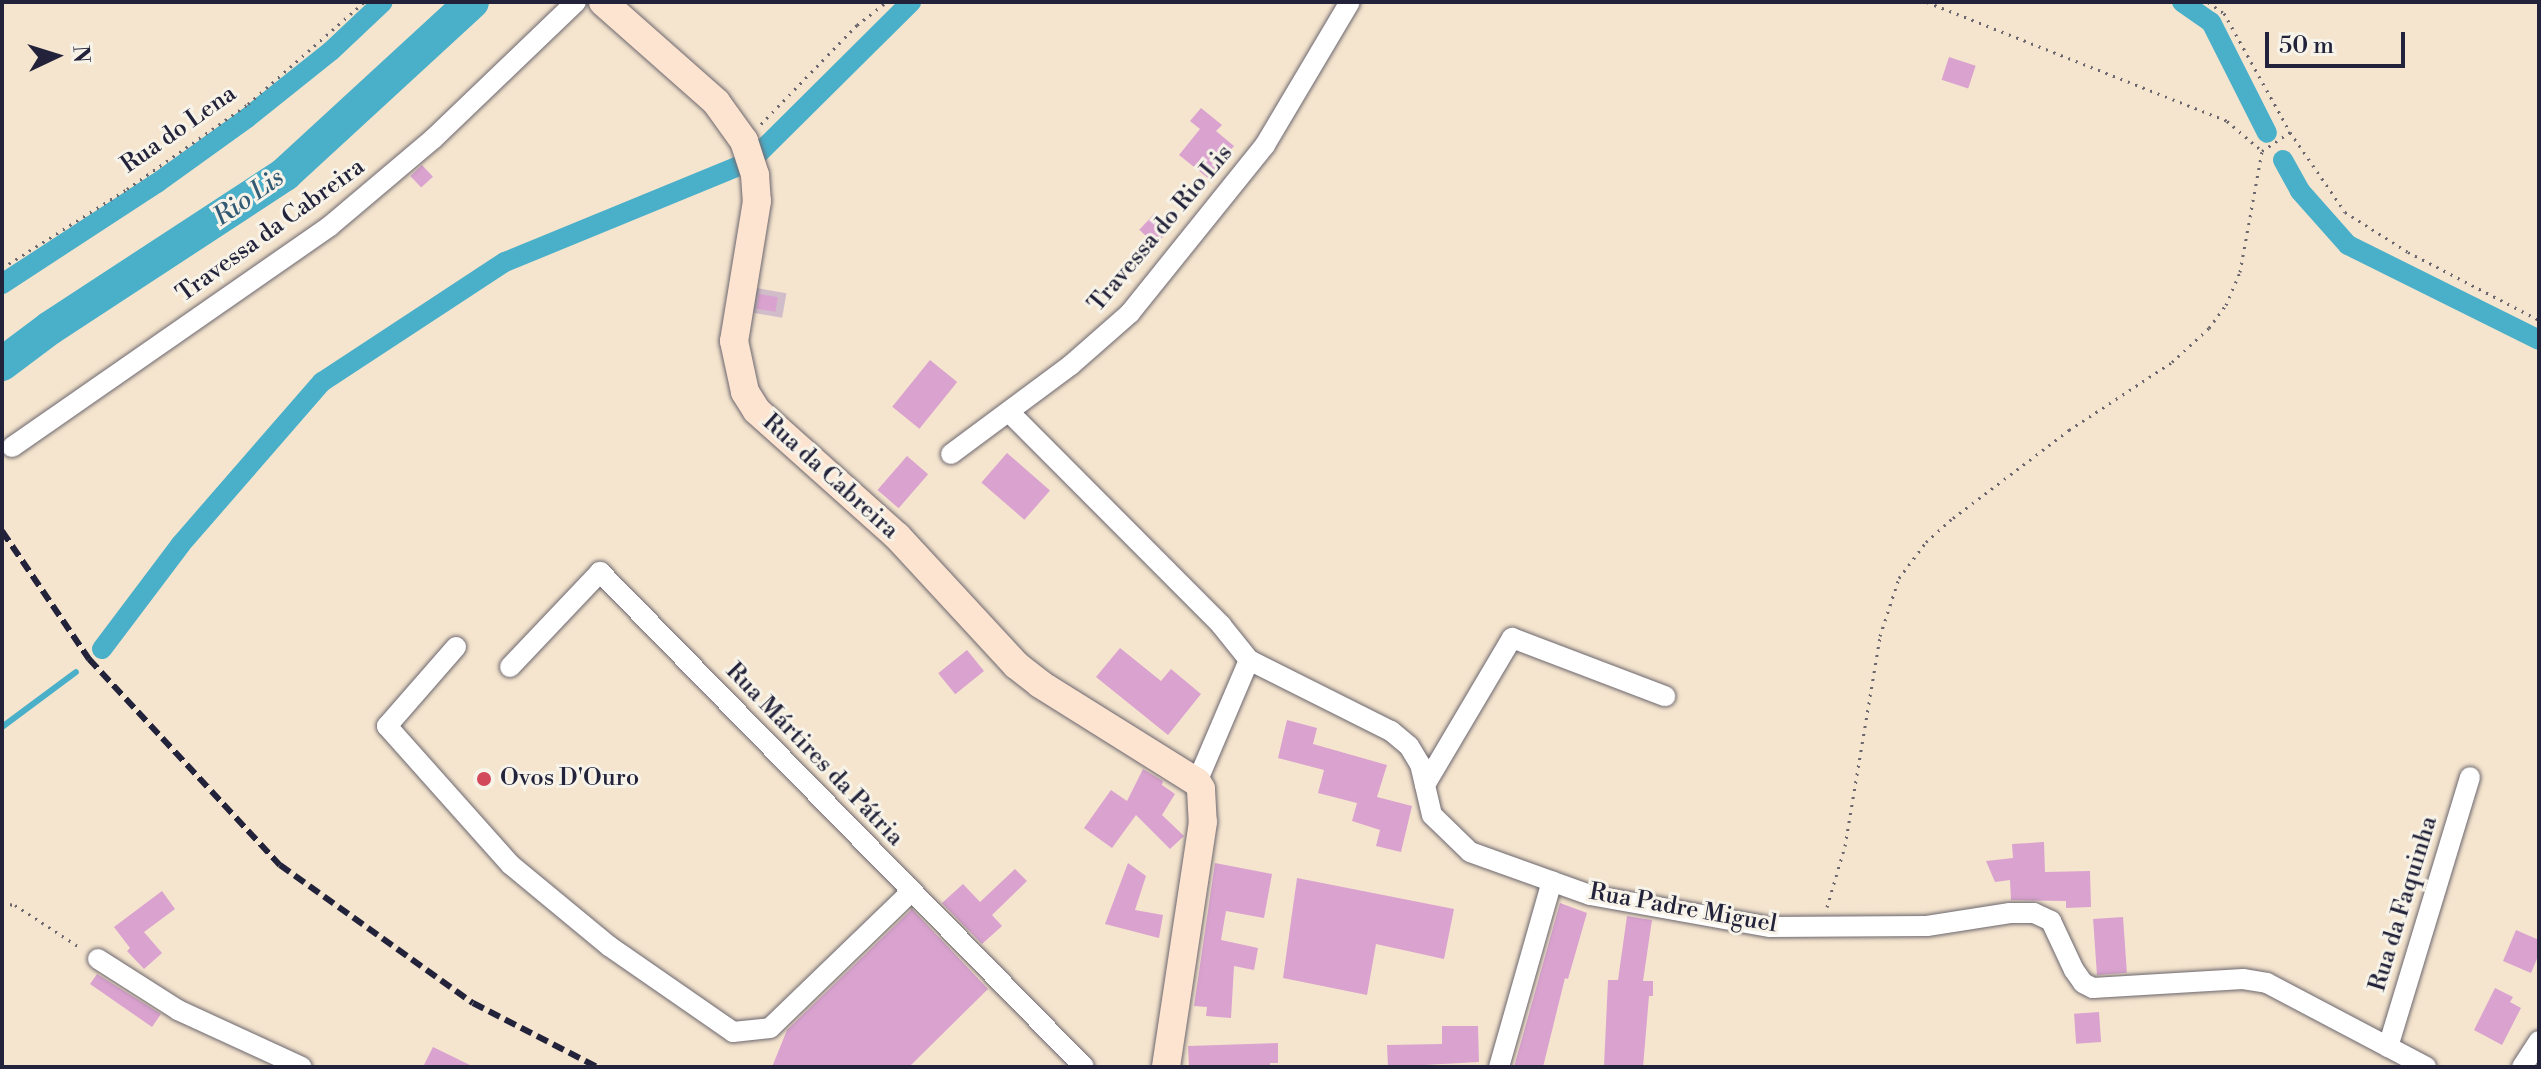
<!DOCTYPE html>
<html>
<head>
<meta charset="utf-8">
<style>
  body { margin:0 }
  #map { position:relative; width:2541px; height:1069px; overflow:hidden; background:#f5e5ce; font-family:"Libre Bodoni",serif }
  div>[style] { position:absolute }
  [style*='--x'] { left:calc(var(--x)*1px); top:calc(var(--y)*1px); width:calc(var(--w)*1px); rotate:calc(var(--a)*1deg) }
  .industrial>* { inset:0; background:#d1bdca; transform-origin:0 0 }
  .stream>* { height:6px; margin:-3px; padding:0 3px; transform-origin:3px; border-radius:3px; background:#4aafc9 }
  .canal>* { height:20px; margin:-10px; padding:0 10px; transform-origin:10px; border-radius:10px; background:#4aafc9 }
  .river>* { height:34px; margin:-17px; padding:0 17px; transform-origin:17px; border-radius:17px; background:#4aafc9 }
  .building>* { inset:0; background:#d9a2cf; transform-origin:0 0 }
  .path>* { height:3px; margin-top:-1.5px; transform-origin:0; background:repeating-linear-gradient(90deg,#6c666e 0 2px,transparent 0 8px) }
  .roads { filter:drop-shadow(0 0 2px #6c666e) drop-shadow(0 0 2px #6c666e) }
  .minor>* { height:20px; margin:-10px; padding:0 10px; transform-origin:10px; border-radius:10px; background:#fff }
  .secondary>* { height:28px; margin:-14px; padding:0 14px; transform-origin:14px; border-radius:14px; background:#fde4d1 }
  .rail>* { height:6px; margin-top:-3px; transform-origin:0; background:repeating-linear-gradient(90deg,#22223b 0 12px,transparent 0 18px) }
  .dots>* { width:22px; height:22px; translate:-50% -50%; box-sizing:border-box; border:4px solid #f7f3e8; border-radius:50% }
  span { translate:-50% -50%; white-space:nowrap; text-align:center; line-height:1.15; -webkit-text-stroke:6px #f7f3e8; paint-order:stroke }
  .street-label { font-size:24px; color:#22223b }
  .poi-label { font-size:24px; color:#22223b }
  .left { translate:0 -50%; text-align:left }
  .water-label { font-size:26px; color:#325a74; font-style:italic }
  .frame { position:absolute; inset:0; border:4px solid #22223b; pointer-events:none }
  .north { position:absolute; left:16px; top:16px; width:80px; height:80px; -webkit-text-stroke:6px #f7f3e8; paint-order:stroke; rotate:86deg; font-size:22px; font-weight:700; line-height:32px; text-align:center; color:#22223b }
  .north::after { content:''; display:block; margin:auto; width:28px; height:36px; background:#22223b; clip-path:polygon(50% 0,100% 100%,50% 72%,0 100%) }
  .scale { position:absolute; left:2265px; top:32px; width:140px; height:36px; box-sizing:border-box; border:4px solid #22223b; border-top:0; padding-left:10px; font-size:24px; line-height:28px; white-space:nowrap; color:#22223b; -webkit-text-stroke:6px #f7f3e8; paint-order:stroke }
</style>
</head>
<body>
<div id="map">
  <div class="industrial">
    <i style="left:751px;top:287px;width:36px;height:25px;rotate:10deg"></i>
  </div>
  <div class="stream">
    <i style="--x:2;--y:727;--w:92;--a:-36.6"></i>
  </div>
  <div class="canal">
    <i style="--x:2182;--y:2;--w:35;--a:35"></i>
    <i style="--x:2211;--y:22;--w:124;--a:63.2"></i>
    <i style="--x:758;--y:154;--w:216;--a:-44.8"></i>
    <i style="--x:2283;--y:160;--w:35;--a:61"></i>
    <i style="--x:2300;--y:191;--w:72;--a:48.4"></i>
    <i style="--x:2348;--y:245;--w:213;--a:26.4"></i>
    <i style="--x:2;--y:284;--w:185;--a:-33.1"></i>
    <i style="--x:157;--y:183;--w:111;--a:-35.8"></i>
    <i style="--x:247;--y:118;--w:107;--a:-38.6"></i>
    <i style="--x:331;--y:51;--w:71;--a:-43.3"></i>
    <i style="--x:102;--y:649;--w:131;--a:-53"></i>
    <i style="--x:181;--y:544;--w:215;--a:-49"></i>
    <i style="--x:322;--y:382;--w:219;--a:-33.3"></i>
    <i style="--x:505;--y:262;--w:256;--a:-22.3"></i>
  </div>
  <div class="river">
    <i style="--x:2;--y:364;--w:60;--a:-36.9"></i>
    <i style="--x:50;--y:328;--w:281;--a:-33.2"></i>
    <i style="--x:285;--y:174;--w:254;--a:-42.6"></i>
  </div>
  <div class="building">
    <i style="left:1949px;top:57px;width:28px;height:24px;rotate:18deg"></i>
    <i style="clip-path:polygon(1201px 108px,1222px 125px,1216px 131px,1234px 146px,1208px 178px,1179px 155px,1200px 129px,1190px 121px)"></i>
    <i style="left:422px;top:165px;width:16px;height:16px;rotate:47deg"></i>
    <i style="left:1155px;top:213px;width:22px;height:23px;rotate:43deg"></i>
    <i style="left:759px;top:294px;width:19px;height:15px;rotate:9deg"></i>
    <i style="left:930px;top:360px;width:35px;height:60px;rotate:39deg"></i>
    <i style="left:1007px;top:453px;width:57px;height:39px;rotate:41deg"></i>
    <i style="left:907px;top:456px;width:28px;height:45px;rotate:41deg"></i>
    <i style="clip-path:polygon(1120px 648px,1161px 681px,1171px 669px,1201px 694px,1168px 735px,1096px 677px)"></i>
    <i style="left:967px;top:650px;width:27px;height:37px;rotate:51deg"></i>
    <i style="clip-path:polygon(1287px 720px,1317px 728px,1313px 744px,1387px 765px,1377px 797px,1412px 806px,1401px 852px,1376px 846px,1380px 830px,1352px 821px,1357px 803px,1318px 793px,1324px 770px,1278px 758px)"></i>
    <i style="clip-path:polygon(1143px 769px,1163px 781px,1162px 785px,1175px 794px,1162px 815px,1184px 836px,1170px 849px,1136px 815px,1112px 848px,1084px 828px,1111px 790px,1127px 801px)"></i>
    <i style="clip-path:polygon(2044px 842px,2045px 872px,2090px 871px,2091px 907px,2066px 908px,2066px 901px,2011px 900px,2010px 880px,1995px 882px,1986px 861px,2013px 858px,2012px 844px)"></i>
    <i style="clip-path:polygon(1128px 863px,1146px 876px,1135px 910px,1163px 915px,1159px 938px,1105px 924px)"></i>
    <i style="clip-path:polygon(1215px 863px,1272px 874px,1264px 918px,1226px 911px,1221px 940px,1258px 948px,1254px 970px,1234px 966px,1231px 1018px,1206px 1016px,1207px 1007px,1194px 1006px)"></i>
    <i style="clip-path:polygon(1015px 869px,1027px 881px,992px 915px,1002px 926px,982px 944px,942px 903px,963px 884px,980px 902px)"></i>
    <i style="clip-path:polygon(1297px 878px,1454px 909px,1444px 959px,1376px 944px,1367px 995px,1283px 978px)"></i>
    <i style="clip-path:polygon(162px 891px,175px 909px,144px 932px,162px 953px,144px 969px,127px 951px,130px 948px,114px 927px)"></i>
    <i style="clip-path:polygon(1560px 903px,1587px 913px,1568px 979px,1565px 978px,1543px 1067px,1514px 1067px)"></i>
    <i style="clip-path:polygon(912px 909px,988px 989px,909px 1067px,772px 1067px,787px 1030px)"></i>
    <i style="clip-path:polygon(1627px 916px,1652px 920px,1643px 981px,1653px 981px,1653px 996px,1649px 996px,1643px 1067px,1604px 1066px,1608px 980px,1618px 980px)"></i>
    <i style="left:2123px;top:917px;width:56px;height:30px;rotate:86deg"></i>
    <i style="clip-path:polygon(2516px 930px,2539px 940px,2539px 954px,2531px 973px,2503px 961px)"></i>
    <i style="clip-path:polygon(97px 974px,161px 1014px,152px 1027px,90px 984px)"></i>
    <i style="clip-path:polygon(2495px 988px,2513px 997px,2510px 1002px,2521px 1008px,2502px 1045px,2474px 1030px)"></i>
    <i style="left:2099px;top:1012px;width:30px;height:25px;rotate:86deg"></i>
    <i style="clip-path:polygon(1442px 1026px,1478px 1026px,1479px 1062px,1388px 1067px,1387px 1045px,1442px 1044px)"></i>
    <i style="clip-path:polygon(1278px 1043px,1278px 1063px,1270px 1063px,1270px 1067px,1189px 1067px,1188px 1046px)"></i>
    <i style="clip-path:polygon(433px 1047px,474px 1067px,423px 1067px)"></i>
  </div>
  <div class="path">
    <i style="--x:1927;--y:2;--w:323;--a:21.6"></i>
    <i style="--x:2227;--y:121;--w:46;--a:40.6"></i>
    <i style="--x:2208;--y:2;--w:19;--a:35"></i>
    <i style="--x:2224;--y:13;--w:136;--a:61"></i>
    <i style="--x:2290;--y:132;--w:97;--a:55.5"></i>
    <i style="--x:2345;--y:212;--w:75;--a:32.4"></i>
    <i style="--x:2408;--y:252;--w:148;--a:27.4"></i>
    <i style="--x:761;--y:124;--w:138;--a:-45.9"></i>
    <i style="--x:857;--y:25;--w:37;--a:-38"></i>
    <i style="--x:2;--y:268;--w:148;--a:-32.3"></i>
    <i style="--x:127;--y:189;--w:148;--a:-35.1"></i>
    <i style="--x:248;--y:104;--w:154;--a:-41.3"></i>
    <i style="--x:2;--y:903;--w:13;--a:9"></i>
    <i style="--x:15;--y:905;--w:79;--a:33.1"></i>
    <i style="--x:1827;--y:907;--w:64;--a:-73.6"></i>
    <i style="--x:1845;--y:846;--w:213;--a:-80.5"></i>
    <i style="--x:1880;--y:636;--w:61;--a:-71.9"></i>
    <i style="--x:1899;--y:578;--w:45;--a:-53.1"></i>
    <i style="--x:1926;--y:542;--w:36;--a:-42"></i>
    <i style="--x:1953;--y:518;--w:146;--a:-37.2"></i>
    <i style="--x:2069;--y:430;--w:123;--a:-33.4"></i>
    <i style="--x:2172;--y:362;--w:50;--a:-42.6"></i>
    <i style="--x:2209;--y:328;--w:29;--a:-54"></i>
    <i style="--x:2226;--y:305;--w:36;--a:-67"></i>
    <i style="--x:2240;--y:272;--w:123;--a:-79.7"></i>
    <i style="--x:2262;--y:151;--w:34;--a:-34"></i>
  </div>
  <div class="roads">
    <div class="minor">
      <i style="--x:1009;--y:412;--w:301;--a:45.1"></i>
      <i style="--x:1221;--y:625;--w:45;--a:51.3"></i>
      <i style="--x:12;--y:447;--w:387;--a:-34.8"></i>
      <i style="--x:330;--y:226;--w:135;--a:-40.2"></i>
      <i style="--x:433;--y:139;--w:198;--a:-43.8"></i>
      <i style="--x:951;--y:454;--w:149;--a:-36.6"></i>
      <i style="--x:1071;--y:365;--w:79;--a:-41.4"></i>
      <i style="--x:1130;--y:313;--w:216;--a:-51.2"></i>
      <i style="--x:1265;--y:145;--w:166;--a:-59.3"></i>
      <i style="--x:456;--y:647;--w:105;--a:131.1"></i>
      <i style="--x:387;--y:726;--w:186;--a:48.3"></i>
      <i style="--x:511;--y:865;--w:127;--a:39.6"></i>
      <i style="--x:609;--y:946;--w:151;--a:34.7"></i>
      <i style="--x:733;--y:1032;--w:37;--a:-6"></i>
      <i style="--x:770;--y:1028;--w:196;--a:-44"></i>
      <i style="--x:510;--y:667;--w:131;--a:-46.5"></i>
      <i style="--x:600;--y:572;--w:692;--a:45.64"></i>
      <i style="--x:1197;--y:782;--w:133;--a:-66.9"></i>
      <i style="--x:1249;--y:660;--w:159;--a:26.6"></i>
      <i style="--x:1391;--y:731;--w:23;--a:40"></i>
      <i style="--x:1409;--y:746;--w:21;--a:59"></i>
      <i style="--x:1420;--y:764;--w:52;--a:76.8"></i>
      <i style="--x:1432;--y:815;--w:53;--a:44.2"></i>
      <i style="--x:1470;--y:852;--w:127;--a:19.7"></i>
      <i style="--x:1590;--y:895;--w:183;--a:10.1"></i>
      <i style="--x:1770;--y:927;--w:157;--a:-0.4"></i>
      <i style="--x:1927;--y:926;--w:84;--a:-8.9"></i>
      <i style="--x:2010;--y:913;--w:24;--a:0"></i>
      <i style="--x:2034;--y:913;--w:19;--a:25"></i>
      <i style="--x:2051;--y:921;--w:54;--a:64.9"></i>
      <i style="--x:2074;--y:970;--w:16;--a:55"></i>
      <i style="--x:2083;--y:983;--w:11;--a:27"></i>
      <i style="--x:2093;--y:988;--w:150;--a:-3.4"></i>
      <i style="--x:2243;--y:979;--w:24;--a:9"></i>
      <i style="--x:2267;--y:983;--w:180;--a:27.8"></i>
      <i style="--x:1425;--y:785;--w:171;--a:-59.4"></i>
      <i style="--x:1512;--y:638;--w:164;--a:20.8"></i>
      <i style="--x:98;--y:959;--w:95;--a:32.5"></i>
      <i style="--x:178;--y:1010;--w:136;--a:24.7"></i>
      <i style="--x:2388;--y:1047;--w:282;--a:-73.1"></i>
      <i style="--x:1499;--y:1067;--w:193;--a:-74.1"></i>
      <i style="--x:2522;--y:1067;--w:31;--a:-57"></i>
    </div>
    <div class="secondary">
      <i style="--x:603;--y:2;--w:151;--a:41.5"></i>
      <i style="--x:716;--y:102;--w:48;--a:54.3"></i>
      <i style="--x:744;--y:141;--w:36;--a:72"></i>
      <i style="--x:755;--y:175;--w:26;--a:86"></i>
      <i style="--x:757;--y:201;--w:142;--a:99.3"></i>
      <i style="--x:734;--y:341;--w:52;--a:77.8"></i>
      <i style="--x:745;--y:392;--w:22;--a:58"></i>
      <i style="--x:757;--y:411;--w:188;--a:41.8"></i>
      <i style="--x:897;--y:536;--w:176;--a:47.3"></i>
      <i style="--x:1016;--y:665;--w:31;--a:38"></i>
      <i style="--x:1040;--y:684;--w:185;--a:32"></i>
      <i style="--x:1197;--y:782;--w:8;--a:60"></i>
      <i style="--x:1201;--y:789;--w:33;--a:87"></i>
      <i style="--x:1203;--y:822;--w:248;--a:98.6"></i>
    </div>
  </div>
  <div class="rail">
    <i style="--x:2;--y:531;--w:155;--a:55.8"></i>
    <i style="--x:89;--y:659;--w:281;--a:47.2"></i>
    <i style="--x:280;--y:865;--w:237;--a:35.6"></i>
    <i style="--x:473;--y:1003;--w:140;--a:27.3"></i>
  </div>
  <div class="dots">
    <i style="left:484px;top:779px;background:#d1495b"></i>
  </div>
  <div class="street-label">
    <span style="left:179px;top:130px;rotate:-35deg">Rua do Lena</span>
    <span style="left:1161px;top:229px;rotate:-50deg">Travessa do Rio Lis</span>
    <span style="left:271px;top:231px;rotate:-36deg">Travessa da Cabreira</span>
    <span style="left:830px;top:477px;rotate:42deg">Rua da Cabreira</span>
    <span style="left:814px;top:755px;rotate:46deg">Rua Mártires da Pátria</span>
    <span style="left:2404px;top:904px;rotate:-73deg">Rua da Faquinha</span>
    <span style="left:1683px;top:909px;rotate:10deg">Rua Padre Miguel</span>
  </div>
  <div class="poi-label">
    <span class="left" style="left:500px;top:779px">Ovos D'Ouro</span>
  </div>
  <div class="water-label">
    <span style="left:249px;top:198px;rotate:-35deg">Rio Lis</span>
  </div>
  <div class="frame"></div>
  <div class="north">N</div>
  <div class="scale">50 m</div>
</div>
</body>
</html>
